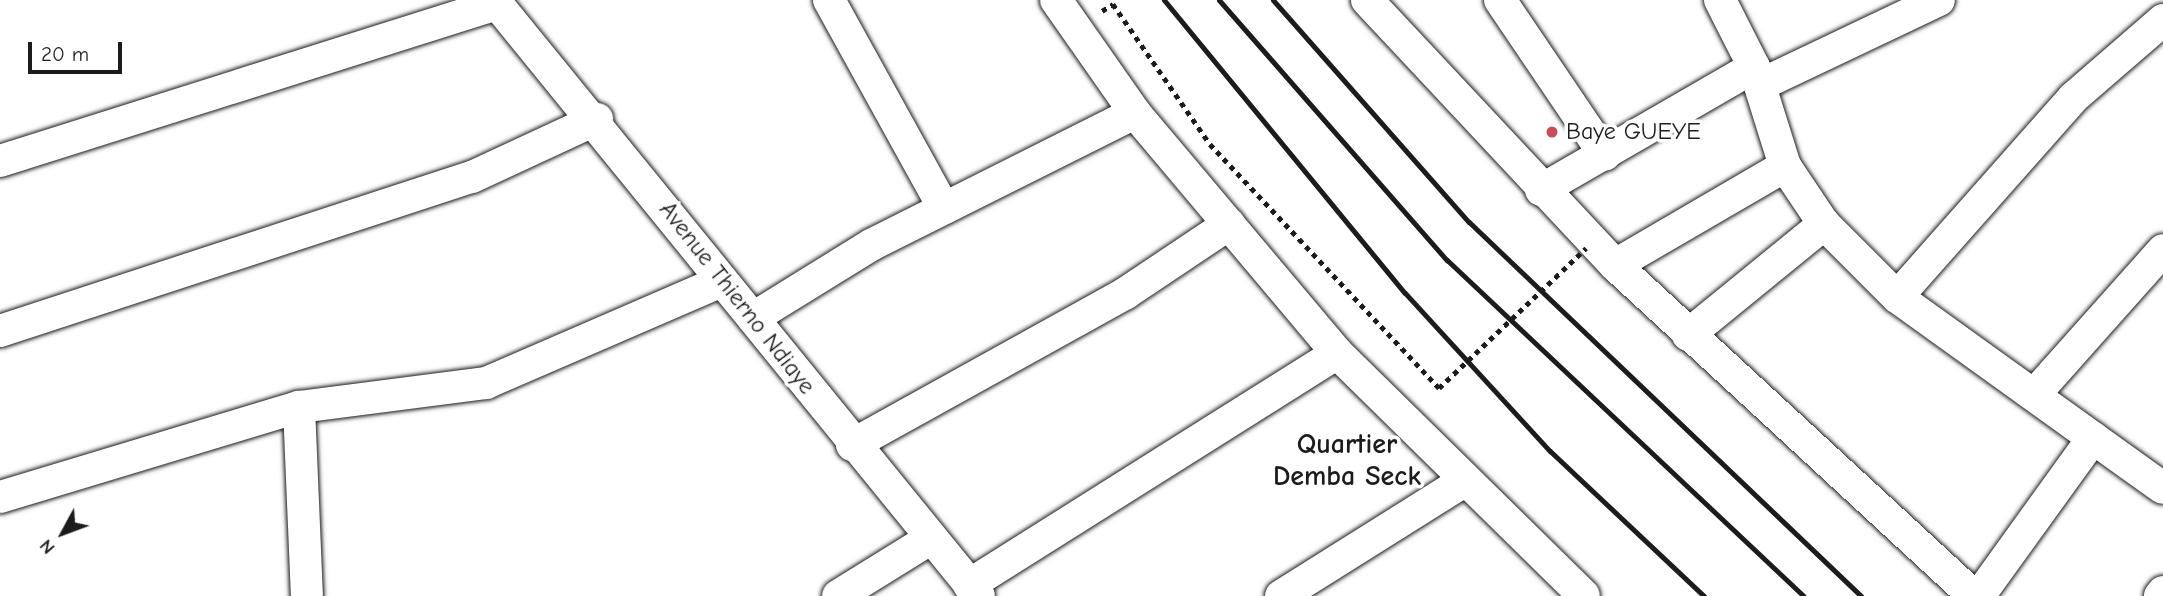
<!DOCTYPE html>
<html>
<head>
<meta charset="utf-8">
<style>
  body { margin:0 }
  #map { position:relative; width:2163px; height:596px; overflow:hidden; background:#fff; font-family:"Comic Neue",sans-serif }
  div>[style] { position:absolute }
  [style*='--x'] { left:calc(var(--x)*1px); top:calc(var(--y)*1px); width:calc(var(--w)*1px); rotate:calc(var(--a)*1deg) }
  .path>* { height:4.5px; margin-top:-2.25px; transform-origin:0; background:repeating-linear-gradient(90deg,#1c1c1c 0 5px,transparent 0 10px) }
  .roads { filter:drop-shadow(0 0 2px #1c1c1c) drop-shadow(0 0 2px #1c1c1c) }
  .minor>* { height:32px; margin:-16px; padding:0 16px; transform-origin:16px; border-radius:16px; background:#fff }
  .rail>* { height:5px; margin:-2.5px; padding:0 2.5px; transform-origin:2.5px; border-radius:2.5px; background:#1c1c1c }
  .path-bridge>* { height:4.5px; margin-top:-2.25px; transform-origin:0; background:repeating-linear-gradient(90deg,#1c1c1c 0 5px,transparent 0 10px) }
  .dots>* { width:19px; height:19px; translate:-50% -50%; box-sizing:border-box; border:4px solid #fff; border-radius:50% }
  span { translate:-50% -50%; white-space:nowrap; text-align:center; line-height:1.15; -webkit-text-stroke:7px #fff; paint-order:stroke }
  .poi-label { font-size:24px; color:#1c1c1c }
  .left { translate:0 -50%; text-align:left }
  .street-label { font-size:24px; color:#1c1c1c }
  .quarter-label { font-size:28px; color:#1c1c1c; font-weight:700 }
  .north { position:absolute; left:28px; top:498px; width:70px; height:70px; -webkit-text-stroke:5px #fff; paint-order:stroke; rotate:229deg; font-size:19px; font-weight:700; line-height:28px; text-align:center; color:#1c1c1c }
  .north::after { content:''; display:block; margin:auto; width:24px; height:32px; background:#1c1c1c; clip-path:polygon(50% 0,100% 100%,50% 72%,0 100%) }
  .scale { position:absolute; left:28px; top:42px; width:94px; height:32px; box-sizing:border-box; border:4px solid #1c1c1c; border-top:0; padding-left:9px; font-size:21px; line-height:24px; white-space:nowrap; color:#1c1c1c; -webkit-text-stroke:5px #fff; paint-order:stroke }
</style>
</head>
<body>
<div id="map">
  <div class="path">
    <i style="--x:1102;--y:11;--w:13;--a:-32"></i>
    <i style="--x:1113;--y:4;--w:170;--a:55.3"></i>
    <i style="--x:1210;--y:144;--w:335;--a:46.8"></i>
  </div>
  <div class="roads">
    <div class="minor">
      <i style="--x:494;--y:0;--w:768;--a:50.86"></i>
      <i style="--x:829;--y:0;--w:238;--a:61.1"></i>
      <i style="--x:1056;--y:0;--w:138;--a:55"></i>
      <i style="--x:1135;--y:113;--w:314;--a:49.9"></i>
      <i style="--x:1337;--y:353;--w:346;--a:44.5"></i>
      <i style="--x:1367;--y:0;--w:363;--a:46.9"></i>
      <i style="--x:1615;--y:265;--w:488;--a:42.7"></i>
      <i style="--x:1500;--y:0;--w:187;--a:55.9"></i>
      <i style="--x:1720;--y:0;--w:75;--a:63.1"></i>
      <i style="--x:1754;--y:67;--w:104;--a:72.6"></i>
      <i style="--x:1785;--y:166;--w:70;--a:56.1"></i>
      <i style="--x:1824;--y:224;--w:103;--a:45"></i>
      <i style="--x:1897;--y:297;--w:327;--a:35.7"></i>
      <i style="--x:1760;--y:85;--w:198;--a:-25.4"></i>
      <i style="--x:0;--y:161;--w:521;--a:-17.53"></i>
      <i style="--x:1541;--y:190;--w:246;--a:-30"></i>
      <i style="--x:1615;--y:265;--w:197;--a:-30.2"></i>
      <i style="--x:1897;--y:297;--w:266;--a:-48.5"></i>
      <i style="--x:2073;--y:98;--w:119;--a:-40.9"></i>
      <i style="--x:753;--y:318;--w:139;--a:-31.7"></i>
      <i style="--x:871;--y:245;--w:295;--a:-26.6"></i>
      <i style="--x:0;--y:331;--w:496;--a:-18.1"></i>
      <i style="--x:472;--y:177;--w:138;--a:-24.9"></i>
      <i style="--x:1688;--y:335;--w:176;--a:-39.2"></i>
      <i style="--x:2034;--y:395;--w:194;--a:-48.3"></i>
      <i style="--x:299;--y:407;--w:189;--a:87.6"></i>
      <i style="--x:852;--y:445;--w:313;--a:-29"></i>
      <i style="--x:1126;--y:293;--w:124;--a:-33.8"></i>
      <i style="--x:0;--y:497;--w:312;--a:-16.8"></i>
      <i style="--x:299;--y:407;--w:189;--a:-7.3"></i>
      <i style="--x:486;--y:383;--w:257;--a:-23.4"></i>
      <i style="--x:969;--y:585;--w:435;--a:-32.2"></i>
      <i style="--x:838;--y:596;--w:108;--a:-31.8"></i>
      <i style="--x:1281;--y:596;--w:218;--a:-32.1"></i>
      <i style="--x:1979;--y:596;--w:195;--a:-54.2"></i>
      <i style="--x:2160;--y:596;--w:5;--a:-53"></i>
    </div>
  </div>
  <div class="rail">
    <i style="--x:1164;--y:0;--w:379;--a:50.6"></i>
    <i style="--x:1405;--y:293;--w:214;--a:47.5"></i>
    <i style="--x:1550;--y:451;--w:212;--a:43.3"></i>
    <i style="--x:1219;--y:0;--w:346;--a:48.8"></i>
    <i style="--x:1447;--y:260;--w:490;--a:43.3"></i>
    <i style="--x:1273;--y:0;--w:296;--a:48.6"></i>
    <i style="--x:1469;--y:222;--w:542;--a:43.65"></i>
  </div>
  <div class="path-bridge">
    <i style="--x:1439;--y:388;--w:203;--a:-43.6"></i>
  </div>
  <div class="dots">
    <i style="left:1552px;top:132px;background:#d1495b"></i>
  </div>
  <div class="poi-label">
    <span class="left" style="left:1566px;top:132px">Baye GUEYE</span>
  </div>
  <div class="street-label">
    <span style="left:737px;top:298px;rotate:52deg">Avenue Thierno Ndiaye</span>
  </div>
  <div class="quarter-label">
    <span style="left:1347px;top:460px">Quartier<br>Demba Seck</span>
  </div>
  <div class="north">N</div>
  <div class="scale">20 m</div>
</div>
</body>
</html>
